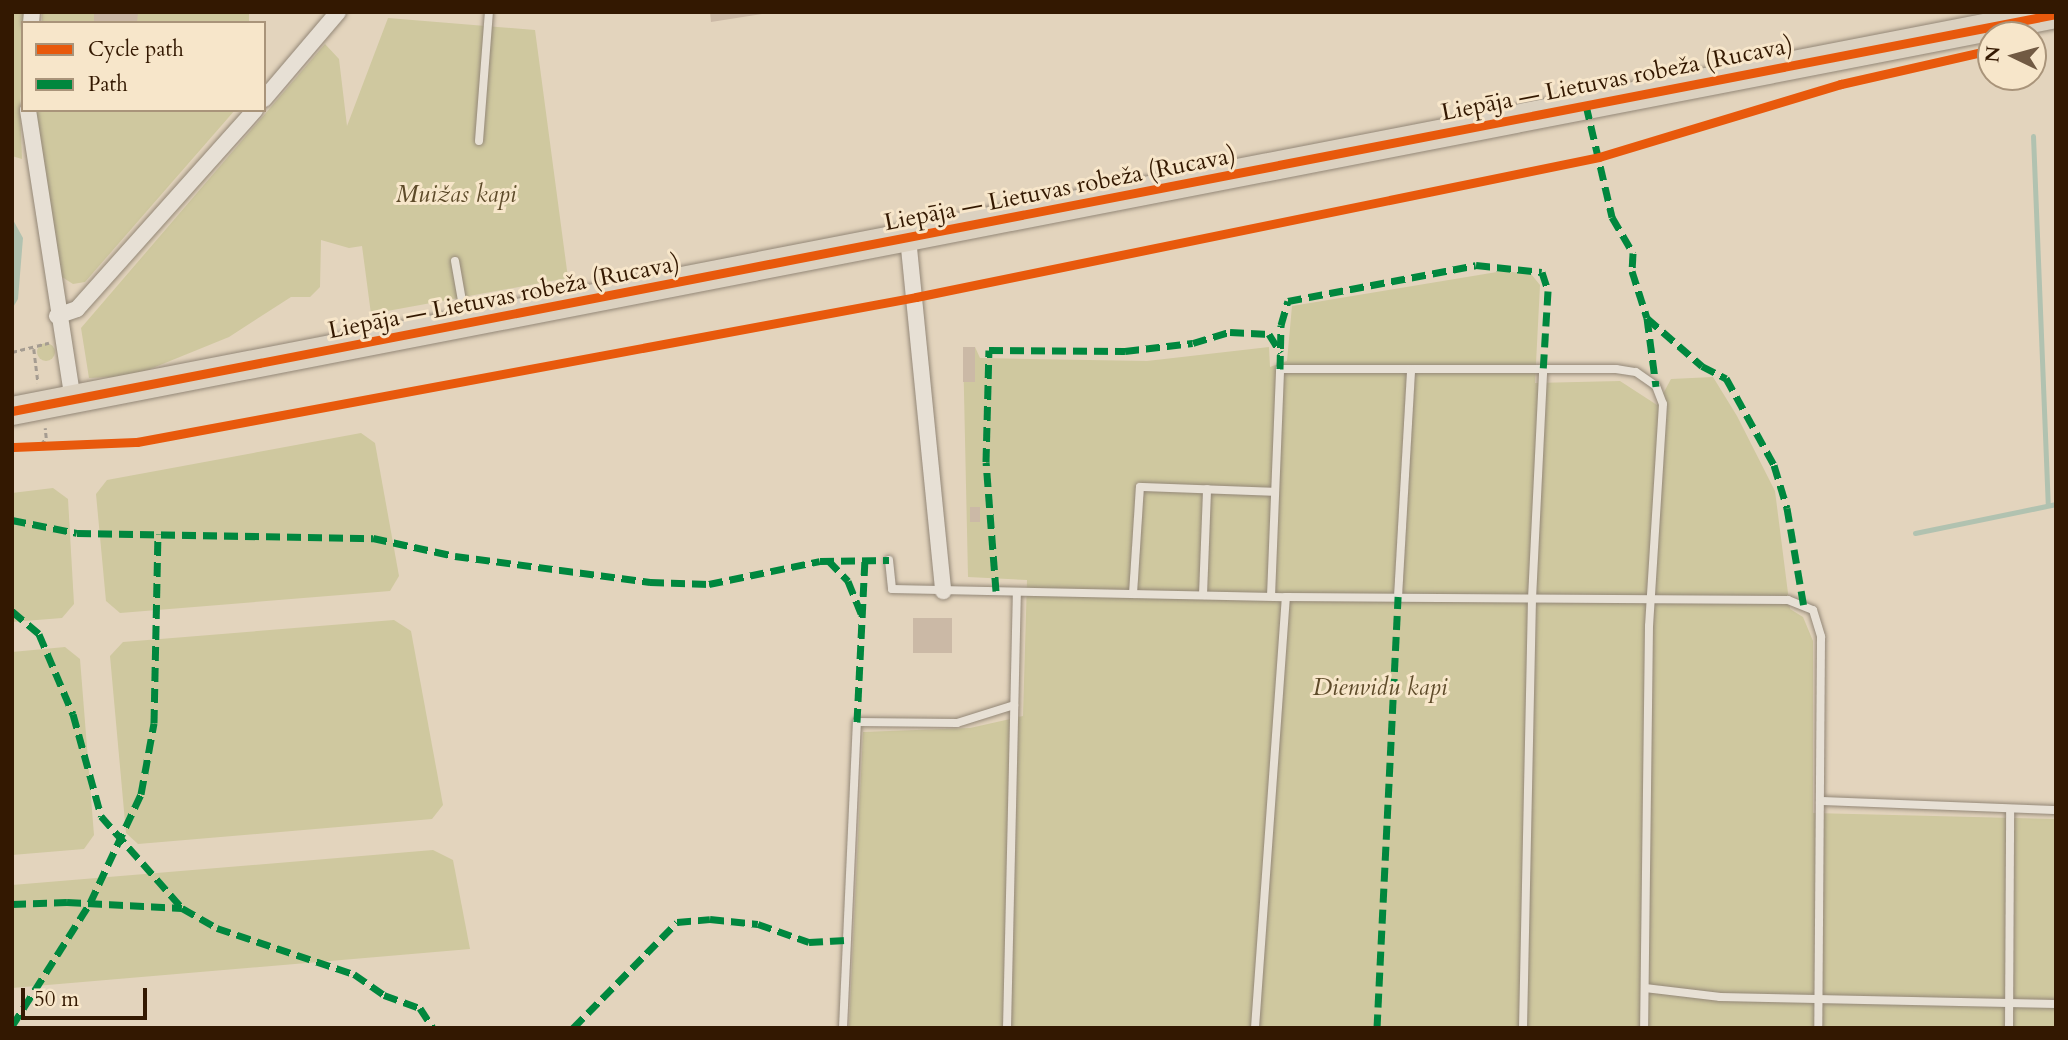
<!DOCTYPE html>
<html>
<head>
<meta charset="utf-8">
<style>
  body { margin:0 }
  #map { position:relative; width:2068px; height:1040px; overflow:hidden; background:#e3d4bd; font-family:Cardo,serif }
  div>[style] { position:absolute }
  [style*='--x'] { left:calc(var(--x)*1px); top:calc(var(--y)*1px); width:calc(var(--w)*1px); rotate:calc(var(--a)*1deg) }
  .green>* { inset:0; background:#cfc89f; transform-origin:0 0 }
  .round { border-radius:50% }
  .water>* { inset:0; background:#b1c2b0 }
  .stream>* { height:5px; margin:-2.5px; padding:0 2.5px; transform-origin:2.5px; border-radius:2.5px; background:#b1c2b0 }
  .building>* { inset:0; background:#cbb9a6; transform-origin:0 0 }
  .path>* { height:2.5px; margin-top:-1.25px; transform-origin:0; background:repeating-linear-gradient(90deg,#a59c91 0 5px,transparent 0 8.5px) }
  .roads { filter:drop-shadow(0 0 2px #938777) drop-shadow(0 0 2px #938777) }
  .lane>* { height:8px; margin:-4px; padding:0 4px; transform-origin:4px; border-radius:4px; background:#e7e0d5 }
  .street>* { height:16px; margin:-8px; padding:0 8px; transform-origin:8px; border-radius:8px; background:#e7e0d5 }
  .highway>* { height:28px; margin:-14px; padding:0 14px; transform-origin:14px; border-radius:14px; background:#dbd1c0 }
  .quiet>* { height:7px; margin-top:-3.5px; transform-origin:0; background:repeating-linear-gradient(90deg,#00873e 0 14px,transparent 0 21px) }
  .cycleway>* { height:9px; margin:-4.5px; padding:0 4.5px; transform-origin:4.5px; border-radius:4.5px; background:#e8590c }
  span { translate:-50% -50%; white-space:nowrap; text-align:center; line-height:1.15; -webkit-text-stroke:6px #f7e6ca; paint-order:stroke }
  .street-label { font-size:24px; color:#331801 }
  .park-label { font-size:24px; color:#5d4a29; font-style:italic }
  .frame { position:absolute; inset:0; border:14px solid #331801; pointer-events:none }
  .legend { position:absolute; left:21px; top:21px; width:245px; height:91px; box-sizing:border-box; background:#f7e6ca; border:2px solid #a9947a; margin:0; padding:9px 12px; list-style:none; font-size:21px; color:#331801 }
  .legend li { display:flex; align-items:center; gap:14px; height:35px }
  .legend b { width:35px; border:2px solid #a9947a }
  .north { position:absolute; left:1977px; top:21px; width:70px; height:70px; box-sizing:border-box; background:#f7e6ca; border:2px solid #a9947a; border-radius:50%; rotate:275deg; font-size:19px; font-weight:700; line-height:28px; text-align:center; color:#331801 }
  .north::after { content:''; display:block; margin:auto; width:24px; height:32px; background:#715a43; clip-path:polygon(50% 0,100% 100%,50% 72%,0 100%) }
  .scale { position:absolute; left:21px; top:988px; width:126px; height:32px; box-sizing:border-box; border:4px solid #331801; border-top:0; padding-left:9px; font-size:21px; line-height:24px; white-space:nowrap; color:#331801; -webkit-text-stroke:5px #f7e6ca; paint-order:stroke }
</style>
</head>
<body>
<div id="map">
  <div class="green">
    <i style="clip-path:polygon(12px 12px,25px 12px,20px 109px,22px 159px,12px 156px)"></i>
    <i style="left:42px;top:12px;width:207px;height:11px"></i>
    <i style="clip-path:polygon(388px 18px,535px 30px,568px 278px,371px 314px,362px 246px,349px 248px,321px 240px,320px 287px,310px 297px,291px 297px,229px 337px,133px 376px,89px 378px,81px 328px,325px 44px,339px 59px,347px 126px)"></i>
    <i style="clip-path:polygon(35px 110px,235px 110px,85px 282px,73px 284px,59px 275px)"></i>
    <i style="clip-path:polygon(1503px 271px,1531px 274px,1540px 285px,1535px 383px,1620px 381px,1657px 405px,1671px 379px,1713px 377px,1737px 416px,1775px 491px,1790px 609px,1803px 617px,1813px 641px,1813px 813px,2056px 819px,2056px 1028px,849px 1028px,863px 732px,970px 728px,1023px 716px,1027px 580px,968px 577px,963px 347px,975px 347px,980px 358px,1147px 361px,1269px 347px,1270px 367px,1287px 361px,1292px 306px)"></i>
    <i class="round" style="left:37px;top:343px;width:18px;height:18px"></i>
    <i style="clip-path:polygon(361px 433px,375px 443px,399px 576px,390px 591px,120px 613px,106px 601px,96px 494px,107px 480px)"></i>
    <i style="clip-path:polygon(53px 488px,68px 499px,74px 604px,62px 618px,12px 622px,12px 493px)"></i>
    <i style="clip-path:polygon(394px 620px,411px 631px,443px 805px,432px 819px,138px 844px,126px 833px,110px 656px,123px 642px)"></i>
    <i style="clip-path:polygon(65px 647px,80px 659px,94px 835px,84px 849px,12px 855px,12px 652px)"></i>
    <i style="clip-path:polygon(433px 850px,453px 860px,470px 949px,12px 988px,12px 885px)"></i>
  </div>
  <div class="water">
    <i style="clip-path:polygon(12px 218px,23px 238px,18px 299px,12px 309px)"></i>
  </div>
  <div class="stream">
    <i style="--x:2033;--y:136;--w:369;--a:87.7"></i>
    <i style="--x:1915;--y:533;--w:144;--a:-11.6"></i>
  </div>
  <div class="building">
    <i style="clip-path:polygon(94px 12px,138px 12px,137px 23px,94px 21px)"></i>
    <i style="clip-path:polygon(710px 12px,762px 12px,762px 14px,711px 22px)"></i>
    <i style="left:963px;top:347px;width:12px;height:35px"></i>
    <i style="left:970px;top:507px;width:10px;height:15px"></i>
    <i style="left:952px;top:618px;width:35px;height:39px;rotate:90deg"></i>
  </div>
  <div class="path">
    <i style="--x:34;--y:349;--w:34;--a:83"></i>
    <i style="--x:12;--y:352;--w:38;--a:-14"></i>
    <i style="--x:41;--y:444;--w:8;--a:-50"></i>
    <i style="--x:46;--y:438;--w:10;--a:-96"></i>
  </div>
  <div class="roads">
    <div class="lane">
      <i style="--x:479;--y:141;--w:129;--a:-85.6"></i>
      <i style="--x:455;--y:261;--w:58;--a:80"></i>
      <i style="--x:889;--y:560;--w:29;--a:84"></i>
      <i style="--x:892;--y:589;--w:394;--a:1.2"></i>
      <i style="--x:1286;--y:597;--w:502;--a:0.34"></i>
      <i style="--x:1788;--y:600;--w:27;--a:22"></i>
      <i style="--x:1813;--y:610;--w:28;--a:73"></i>
      <i style="--x:1821;--y:637;--w:391;--a:90.4"></i>
      <i style="--x:1133;--y:594;--w:107;--a:-86.3"></i>
      <i style="--x:1140;--y:487;--w:135;--a:2.1"></i>
      <i style="--x:1203;--y:595;--w:106;--a:-87.8"></i>
      <i style="--x:1271;--y:596;--w:227;--a:-87.7"></i>
      <i style="--x:1280;--y:369;--w:336;--a:0"></i>
      <i style="--x:1616;--y:369;--w:20;--a:9"></i>
      <i style="--x:1636;--y:372;--w:24;--a:35"></i>
      <i style="--x:1656;--y:386;--w:19;--a:69"></i>
      <i style="--x:1663;--y:404;--w:222;--a:93.6"></i>
      <i style="--x:1649;--y:626;--w:402;--a:90.7"></i>
      <i style="--x:1398;--y:597;--w:228;--a:-86.7"></i>
      <i style="--x:1820;--y:801;--w:236;--a:2.2"></i>
      <i style="--x:1645;--y:988;--w:76;--a:6.8"></i>
      <i style="--x:1720;--y:997;--w:336;--a:1.2"></i>
      <i style="--x:843;--y:1028;--w:306;--a:-87.4"></i>
      <i style="--x:857;--y:722;--w:100;--a:0.6"></i>
      <i style="--x:957;--y:723;--w:60;--a:-17.5"></i>
      <i style="--x:1007;--y:1028;--w:435;--a:-88.7"></i>
      <i style="--x:1255;--y:1028;--w:432;--a:-85.9"></i>
      <i style="--x:1523;--y:1028;--w:429;--a:-88.8"></i>
      <i style="--x:1532;--y:599;--w:227;--a:-87.2"></i>
      <i style="--x:2009;--y:1028;--w:219;--a:-89.7"></i>
    </div>
    <div class="street">
      <i style="--x:31;--y:23;--w:11;--a:-85"></i>
      <i style="--x:264;--y:99;--w:114;--a:-49.6"></i>
      <i style="--x:28;--y:110;--w:294;--a:81.2"></i>
      <i style="--x:908;--y:238;--w:355;--a:84.3"></i>
      <i style="--x:57;--y:316;--w:21;--a:-19"></i>
      <i style="--x:77;--y:309;--w:267;--a:-48.2"></i>
    </div>
    <div class="highway">
      <i style="--x:12;--y:411;--w:2082;--a:-10.99"></i>
    </div>
  </div>
  <div class="quiet">
    <i style="--x:1586;--y:105;--w:115;--a:76.9"></i>
    <i style="--x:1612;--y:217;--w:42;--a:59.7"></i>
    <i style="--x:1633;--y:253;--w:18;--a:93"></i>
    <i style="--x:1632;--y:271;--w:49;--a:72.3"></i>
    <i style="--x:1647;--y:318;--w:73;--a:41.1"></i>
    <i style="--x:1702;--y:366;--w:27;--a:27"></i>
    <i style="--x:1726;--y:378;--w:99;--a:61.1"></i>
    <i style="--x:1774;--y:465;--w:45;--a:73.2"></i>
    <i style="--x:1787;--y:508;--w:100;--a:80.3"></i>
    <i style="--x:1647;--y:318;--w:69;--a:82.5"></i>
    <i style="--x:1280;--y:369;--w:44;--a:-88.7"></i>
    <i style="--x:1281;--y:325;--w:25;--a:-74"></i>
    <i style="--x:1288;--y:301;--w:191;--a:-10.8"></i>
    <i style="--x:1476;--y:265;--w:66;--a:6.1"></i>
    <i style="--x:1542;--y:272;--w:20;--a:72"></i>
    <i style="--x:1548;--y:291;--w:81;--a:93.5"></i>
    <i style="--x:12;--y:520;--w:66;--a:11.3"></i>
    <i style="--x:77;--y:533;--w:296;--a:1"></i>
    <i style="--x:373;--y:538;--w:84;--a:12.4"></i>
    <i style="--x:455;--y:556;--w:197;--a:7.6"></i>
    <i style="--x:650;--y:582;--w:59;--a:1.9"></i>
    <i style="--x:709;--y:584;--w:113;--a:-11.7"></i>
    <i style="--x:820;--y:561;--w:69;--a:-0.8"></i>
    <i style="--x:828;--y:560;--w:29;--a:46"></i>
    <i style="--x:848;--y:581;--w:35;--a:68"></i>
    <i style="--x:996;--y:591;--w:129;--a:-94.4"></i>
    <i style="--x:986;--y:462;--w:112;--a:-88.5"></i>
    <i style="--x:989;--y:350;--w:136;--a:0.4"></i>
    <i style="--x:1125;--y:351;--w:68;--a:-6.7"></i>
    <i style="--x:1193;--y:343;--w:39;--a:-17"></i>
    <i style="--x:1230;--y:332;--w:39;--a:3"></i>
    <i style="--x:1269;--y:334;--w:22;--a:58"></i>
    <i style="--x:12;--y:611;--w:35;--a:40"></i>
    <i style="--x:39;--y:634;--w:87;--a:67"></i>
    <i style="--x:73;--y:714;--w:106;--a:74.6"></i>
    <i style="--x:101;--y:816;--w:123;--a:48.6"></i>
    <i style="--x:857;--y:722;--w:161;--a:-87.2"></i>
    <i style="--x:12;--y:904;--w:55;--a:-2.1"></i>
    <i style="--x:67;--y:902;--w:115;--a:3"></i>
    <i style="--x:182;--y:908;--w:40;--a:29.7"></i>
    <i style="--x:217;--y:928;--w:145;--a:18.6"></i>
    <i style="--x:354;--y:974;--w:37;--a:35"></i>
    <i style="--x:384;--y:995;--w:38;--a:20"></i>
    <i style="--x:420;--y:1008;--w:24;--a:57"></i>
    <i style="--x:12;--y:1026;--w:146;--a:-57.6"></i>
    <i style="--x:90;--y:903;--w:120;--a:-64.9"></i>
    <i style="--x:141;--y:794;--w:72;--a:-79.6"></i>
    <i style="--x:154;--y:723;--w:189;--a:-88.8"></i>
    <i style="--x:573;--y:1028;--w:148;--a:-45.5"></i>
    <i style="--x:677;--y:922;--w:33;--a:-5"></i>
    <i style="--x:710;--y:919;--w:48;--a:5.9"></i>
    <i style="--x:758;--y:924;--w:54;--a:19.4"></i>
    <i style="--x:809;--y:942;--w:37;--a:-3"></i>
    <i style="--x:1377;--y:1028;--w:432;--a:-87.2"></i>
  </div>
  <div class="cycleway">
    <i style="--x:12;--y:411;--w:2082;--a:-10.99"></i>
    <i style="--x:12;--y:447;--w:125;--a:-2.3"></i>
    <i style="--x:137;--y:442;--w:792;--a:-10.54"></i>
    <i style="--x:916;--y:297;--w:697;--a:-11.58"></i>
    <i style="--x:1599;--y:157;--w:253;--a:-16.8"></i>
    <i style="--x:1841;--y:84;--w:154;--a:-12.8"></i>
  </div>
  <div class="street-label">
    <span style="left:1617px;top:79px;rotate:-11deg">Liepāja — Lietuvas robeža (Rucava)</span>
    <span style="left:1060px;top:189px;rotate:-11deg">Liepāja — Lietuvas robeža (Rucava)</span>
    <span style="left:504px;top:297px;rotate:-11deg">Liepāja — Lietuvas robeža (Rucava)</span>
  </div>
  <div class="park-label">
    <span style="left:456px;top:195px">Muižas kapi</span>
    <span style="left:1380px;top:688px">Dienvidu kapi</span>
  </div>
  <div class="frame"></div>
  <ul class="legend">
  <li><b style="height:9px;background:#e8590c"></b>Cycle path</li>
  <li><b style="height:9px;background:#00873e"></b>Path</li>
  </ul>
  <div class="north">N</div>
  <div class="scale">50 m</div>
</div>
</body>
</html>
